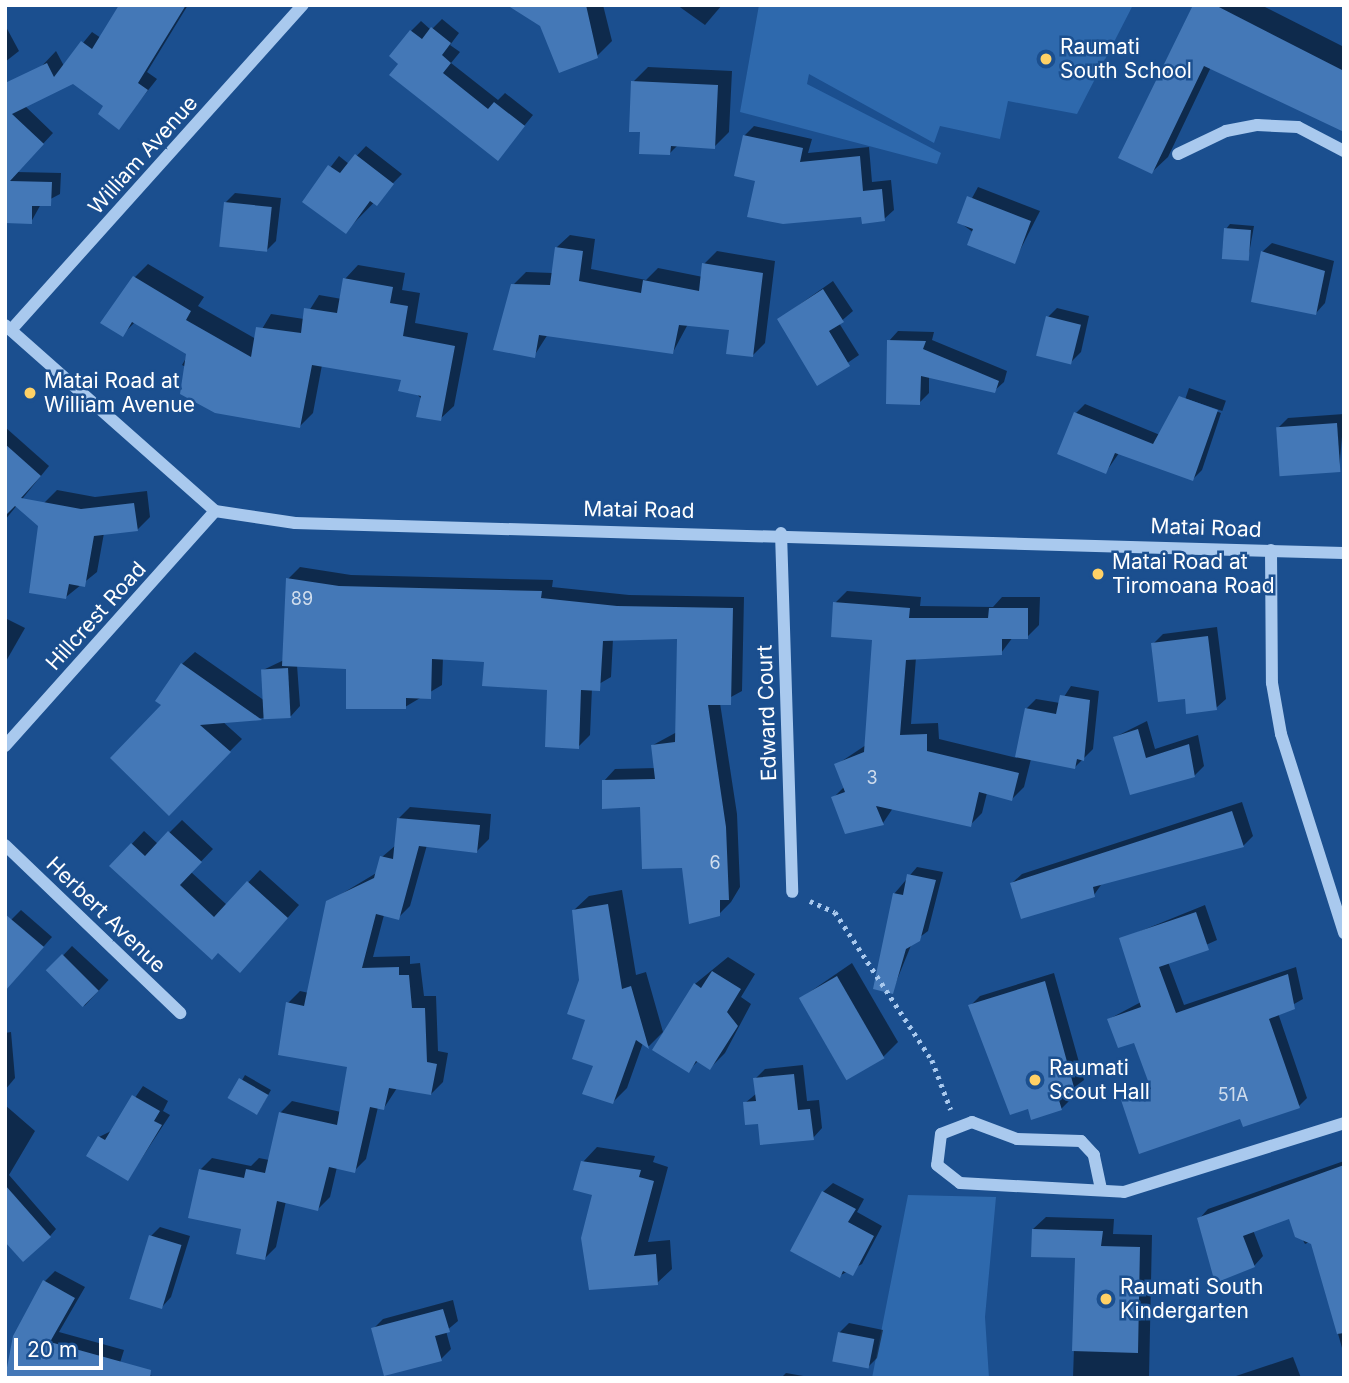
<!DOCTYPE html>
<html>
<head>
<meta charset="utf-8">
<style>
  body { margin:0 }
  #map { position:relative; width:1349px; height:1383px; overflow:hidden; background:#1b4f8f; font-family:Inter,sans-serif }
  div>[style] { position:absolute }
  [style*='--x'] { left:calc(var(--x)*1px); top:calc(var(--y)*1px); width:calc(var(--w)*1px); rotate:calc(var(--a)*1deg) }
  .green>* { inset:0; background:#2e69ad }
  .shadow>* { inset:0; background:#0007; transform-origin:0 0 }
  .building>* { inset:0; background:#4478b7; transform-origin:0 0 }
  .path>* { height:4.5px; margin-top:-2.25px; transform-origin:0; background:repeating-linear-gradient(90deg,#a9c9ee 0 3.5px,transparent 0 8.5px) }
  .minor>* { height:12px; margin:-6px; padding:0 6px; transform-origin:6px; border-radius:6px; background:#a9c9ee }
  .dots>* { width:19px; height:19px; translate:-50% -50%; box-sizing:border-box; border:4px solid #1b4f8f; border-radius:50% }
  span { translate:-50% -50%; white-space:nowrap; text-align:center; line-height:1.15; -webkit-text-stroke:5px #1b4f8f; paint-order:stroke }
  .number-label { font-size:18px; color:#d0dded }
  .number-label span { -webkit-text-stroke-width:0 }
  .poi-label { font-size:21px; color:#fff }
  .left { translate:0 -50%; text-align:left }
  .street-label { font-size:21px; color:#fff }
  .frame { position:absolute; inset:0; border:7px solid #fff; pointer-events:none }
  .scale { position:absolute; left:14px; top:1338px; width:89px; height:32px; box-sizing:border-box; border:4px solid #fff; border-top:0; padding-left:9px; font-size:21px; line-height:24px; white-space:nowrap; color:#fff; -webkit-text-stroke:5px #1b4f8f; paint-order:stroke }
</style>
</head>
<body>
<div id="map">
  <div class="green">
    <i style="clip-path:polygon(759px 5px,1133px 5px,1077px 114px,1008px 101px,1000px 139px,940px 126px,934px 143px,809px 74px,807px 84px,941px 153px,937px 164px,740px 112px)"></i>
    <i style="clip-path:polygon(908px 1195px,996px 1197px,985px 1317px,989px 1378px,872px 1378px)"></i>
  </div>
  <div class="shadow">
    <i style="clip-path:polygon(121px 5px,188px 5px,147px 72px,157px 79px,119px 127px,106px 106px,73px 82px,25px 106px,53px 133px,17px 172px,61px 173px,60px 194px,41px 204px,31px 222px,5px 221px,5px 105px,56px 51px,64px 66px,92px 32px,101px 38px)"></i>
    <i style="clip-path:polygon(513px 5px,603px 5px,612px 41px,597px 56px)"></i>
    <i style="clip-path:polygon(677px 5px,722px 5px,705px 25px)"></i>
    <i style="clip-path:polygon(1195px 5px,1261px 5px,1344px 47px,1344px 131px,1211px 67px,1168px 157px,1152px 172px)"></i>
    <i style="clip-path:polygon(442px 19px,459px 33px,450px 45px,460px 52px,451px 63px,498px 100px,505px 93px,533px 115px,498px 158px,401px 63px,411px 31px,421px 21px,431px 30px)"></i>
    <i style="clip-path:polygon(5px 25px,19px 51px,5px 62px)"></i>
    <i style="clip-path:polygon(648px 67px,732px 71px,729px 132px,714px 147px,678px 145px,670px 153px,642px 131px,633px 82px)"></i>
    <i style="clip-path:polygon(754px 126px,812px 139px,808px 153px,869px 147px,872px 182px,891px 180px,894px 210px,884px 219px,863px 215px,757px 180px,744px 136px)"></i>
    <i style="clip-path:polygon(366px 146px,402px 174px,346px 231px,304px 202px,339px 156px,349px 164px)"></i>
    <i style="clip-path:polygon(978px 187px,1040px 211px,1014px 262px,959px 222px)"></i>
    <i style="clip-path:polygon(235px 193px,281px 198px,276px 241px,266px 251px,225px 203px)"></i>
    <i style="clip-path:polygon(1230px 224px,1254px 226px,1248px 259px,1226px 229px)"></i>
    <i style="clip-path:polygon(570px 235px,595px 239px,591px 269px,646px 280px,658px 268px,703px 277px,704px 264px,717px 251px,775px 261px,765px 343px,752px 356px,731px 328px,688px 324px,673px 352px,548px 334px,534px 356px,513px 285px,526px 272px,553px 273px,557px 247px)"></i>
    <i style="clip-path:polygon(1272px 243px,1334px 261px,1325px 303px,1316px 313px,1262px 252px)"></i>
    <i style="clip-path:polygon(148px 264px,204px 297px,198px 306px,256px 339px,271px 314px,304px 319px,319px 295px,342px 299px,345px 279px,358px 265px,405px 273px,402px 290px,420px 293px,415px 323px,468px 333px,454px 406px,440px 419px,403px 379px,322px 365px,313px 413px,300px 426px,182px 365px,189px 353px,135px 322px,122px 335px,135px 277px)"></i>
    <i style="clip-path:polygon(833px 281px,853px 311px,839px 323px,859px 355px,817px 384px,779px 319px)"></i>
    <i style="clip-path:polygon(1057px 308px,1089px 316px,1081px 352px,1071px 362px,1048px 317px)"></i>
    <i style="clip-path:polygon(898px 331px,934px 332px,932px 340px,1007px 371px,1004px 382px,994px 391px,929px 376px,929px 393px,919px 403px,889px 341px)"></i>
    <i style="left:1189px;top:388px;width:39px;height:11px;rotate:19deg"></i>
    <i style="clip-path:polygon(1181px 397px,1221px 413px,1202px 470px,1193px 479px,1119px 453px,1106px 472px,1076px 413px,1085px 404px,1160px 435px)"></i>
    <i style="clip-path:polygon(1344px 414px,1339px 471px,1278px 428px,1288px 418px)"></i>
    <i style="clip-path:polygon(5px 427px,49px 466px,5px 520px)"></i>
    <i style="clip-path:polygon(57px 490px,95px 497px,147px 491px,150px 517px,137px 530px,104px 533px,97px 572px,66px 597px,44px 503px)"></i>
    <i style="clip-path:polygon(300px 567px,351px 575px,553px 580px,552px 587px,629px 595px,744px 597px,742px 691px,720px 703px,737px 814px,740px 887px,731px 902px,719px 914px,642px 806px,604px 781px,615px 769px,656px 768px,653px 745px,677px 732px,679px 637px,613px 639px,611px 677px,592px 688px,590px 735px,578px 747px,549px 688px,485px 660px,443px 657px,442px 685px,405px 707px,348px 667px,297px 665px,300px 706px,291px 716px,222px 721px,242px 739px,169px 813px,163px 705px,182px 664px,195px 652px,265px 701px,263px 670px,284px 660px,288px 579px)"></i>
    <i style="clip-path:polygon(847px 591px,921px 597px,920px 606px,993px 607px,1002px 597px,1040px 597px,1039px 625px,1027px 637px,1013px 637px,1001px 653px,916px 657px,911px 724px,938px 723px,939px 739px,1017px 758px,1026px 709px,1036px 699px,1060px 703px,1071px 686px,1099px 691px,1093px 749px,1075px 767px,1031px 759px,1024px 787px,1012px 799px,987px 793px,982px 813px,970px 825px,893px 808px,883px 823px,833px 798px,845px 786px,836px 765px,866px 745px,874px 639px,835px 603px)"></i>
    <i style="clip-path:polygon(5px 618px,25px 628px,5px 663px)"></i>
    <i style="clip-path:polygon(1217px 627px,1226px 699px,1216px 708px,1186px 697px,1153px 644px,1163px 634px)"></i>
    <i style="clip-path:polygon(1147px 721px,1155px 749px,1198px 735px,1204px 766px,1194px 776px,1131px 793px,1115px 737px)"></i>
    <i style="clip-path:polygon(1242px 802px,1253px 836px,1243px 846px,1103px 882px,1094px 895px,1012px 883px,1022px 874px)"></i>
    <i style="clip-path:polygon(410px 807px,491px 814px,489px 839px,477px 851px,427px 845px,410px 906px,398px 918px,384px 915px,373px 957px,410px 956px,410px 964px,420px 963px,424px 996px,436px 996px,438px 1051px,448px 1053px,443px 1082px,431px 1094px,397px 1088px,384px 1108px,378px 1107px,366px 1159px,354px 1171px,337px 1167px,330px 1197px,318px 1209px,286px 1201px,276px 1247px,264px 1259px,200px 1170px,212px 1158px,251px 1166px,259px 1158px,269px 1160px,280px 1113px,292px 1101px,341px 1112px,349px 1065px,288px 1003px,300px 991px,309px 993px,328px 902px,378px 872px,382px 857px,396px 845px,398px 819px)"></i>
    <i style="clip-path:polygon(182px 820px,213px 849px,191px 872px,227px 905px,260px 870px,299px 905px,252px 958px,111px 866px,144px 831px,158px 844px)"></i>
    <i style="clip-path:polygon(917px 867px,943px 872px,928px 931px,912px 943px,892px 992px,894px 894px)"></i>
    <i style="clip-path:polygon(622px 890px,636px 975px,646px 972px,663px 1032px,649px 1046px,643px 1043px,627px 1088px,613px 1102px,595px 1065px,574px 910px,589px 896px)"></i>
    <i style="clip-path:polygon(1205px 905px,1217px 940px,1168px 962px,1184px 1005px,1296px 967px,1303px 999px,1278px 1013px,1307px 1098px,1299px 1106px,1242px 1117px,1123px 1100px,1151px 1085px,1135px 1041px,1109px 1019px,1141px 1002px,1121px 939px)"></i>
    <i style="clip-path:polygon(21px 910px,52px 937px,29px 963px,5px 926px)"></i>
    <i style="left:72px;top:946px;width:50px;height:35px;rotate:43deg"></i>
    <i style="clip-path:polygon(728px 957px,755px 974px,741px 997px,751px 1004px,725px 1053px,710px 1068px,698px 1061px,689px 1070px,695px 984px)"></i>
    <i style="clip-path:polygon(852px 963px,898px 1042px,883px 1057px,801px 998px)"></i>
    <i style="clip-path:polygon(1054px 973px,1084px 1080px,1068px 1092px,1071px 1099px,1061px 1109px,1029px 1106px,970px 1006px,980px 996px)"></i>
    <i style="clip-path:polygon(11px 1032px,15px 1078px,5px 1090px,5px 1033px)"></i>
    <i style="clip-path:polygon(803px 1065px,807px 1101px,819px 1100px,822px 1128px,813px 1138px,760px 1122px,745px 1103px,757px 1093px,755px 1079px,765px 1069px)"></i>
    <i style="left:245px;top:1075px;width:30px;height:27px;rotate:30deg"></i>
    <i style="clip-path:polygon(143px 1086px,168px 1101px,163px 1111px,170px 1115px,128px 1179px,99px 1137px,113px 1130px)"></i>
    <i style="clip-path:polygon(5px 1105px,35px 1131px,9px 1175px,56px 1229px,50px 1236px,5px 1239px)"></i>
    <i style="clip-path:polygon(597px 1147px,655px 1156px,653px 1162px,668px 1167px,648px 1242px,670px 1240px,672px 1269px,657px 1283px,590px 1288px,594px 1194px,583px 1162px)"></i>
    <i style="clip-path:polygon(1344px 1161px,1344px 1355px,1312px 1241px,1305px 1244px,1290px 1216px,1253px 1230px,1263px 1256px,1254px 1266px,1199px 1219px,1208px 1209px)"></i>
    <i style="clip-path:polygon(833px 1183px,864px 1199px,857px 1212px,882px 1226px,862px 1264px,839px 1276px,823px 1192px)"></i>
    <i style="clip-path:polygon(1046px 1217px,1114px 1219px,1113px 1234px,1152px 1235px,1149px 1377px,1073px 1378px,1077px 1256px,1033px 1229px)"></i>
    <i style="clip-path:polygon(160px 1227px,190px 1236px,171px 1297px,162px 1307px,151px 1236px)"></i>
    <i style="clip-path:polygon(55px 1271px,85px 1287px,59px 1332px,124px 1350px,119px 1366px,159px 1378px,5px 1378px,45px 1281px)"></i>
    <i style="clip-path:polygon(453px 1300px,458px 1321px,446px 1331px,451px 1349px,441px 1359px,373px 1329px,383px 1319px)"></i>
    <i style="clip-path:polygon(849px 1323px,883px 1330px,877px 1358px,868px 1367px,839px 1333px)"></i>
    <i style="clip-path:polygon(1293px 1357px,1301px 1378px,1232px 1378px,1233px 1377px)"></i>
    <i style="clip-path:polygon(786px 1373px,815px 1378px,781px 1378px)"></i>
  </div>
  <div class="building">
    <i style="clip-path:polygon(119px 5px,186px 5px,138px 83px,148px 90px,119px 130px,98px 114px,103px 106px,73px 84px,12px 114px,44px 144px,10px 181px,52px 182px,51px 206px,32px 206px,32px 224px,5px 223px,5px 83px,47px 63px,54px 77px,81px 41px,92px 49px)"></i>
    <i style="clip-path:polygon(507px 5px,586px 5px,598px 58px,559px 73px,540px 26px)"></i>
    <i style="clip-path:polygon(1193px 5px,1215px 5px,1344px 71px,1344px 132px,1204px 66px,1152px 174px,1118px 158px)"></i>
    <i style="clip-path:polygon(431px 27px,451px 43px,442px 55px,451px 63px,443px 73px,488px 109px,494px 102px,525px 126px,498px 161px,389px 75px,398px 64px,389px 56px,410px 30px,422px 39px)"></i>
    <i style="clip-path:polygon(631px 81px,718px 85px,715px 149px,671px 146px,670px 155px,639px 154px,640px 132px,629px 132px)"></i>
    <i style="clip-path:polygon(743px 135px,803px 148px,800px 162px,860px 156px,863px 191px,882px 189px,885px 221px,862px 224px,861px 217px,783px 224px,747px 217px,755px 181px,734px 176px)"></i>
    <i style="clip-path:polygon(355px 154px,394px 184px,377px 206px,370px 201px,346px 234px,302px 202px,328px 165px,340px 173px)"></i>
    <i style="clip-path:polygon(967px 196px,1031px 221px,1015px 264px,967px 245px,973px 229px,957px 223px)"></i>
    <i style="left:224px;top:202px;width:48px;height:45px;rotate:6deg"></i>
    <i style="left:1224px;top:228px;width:27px;height:31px;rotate:4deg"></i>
    <i style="clip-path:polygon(555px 247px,583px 251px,579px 281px,641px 293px,643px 280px,699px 291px,702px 263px,763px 273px,753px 357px,726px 354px,729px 330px,679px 325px,673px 354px,539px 335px,535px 358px,493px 350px,511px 284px,550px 285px)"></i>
    <i style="clip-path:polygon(1261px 251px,1325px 271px,1316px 315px,1251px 302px)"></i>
    <i style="clip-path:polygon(133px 276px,191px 311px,186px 320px,251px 357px,256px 327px,301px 333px,304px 308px,337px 313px,343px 278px,393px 287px,390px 303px,408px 306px,403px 336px,455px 346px,441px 421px,416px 417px,421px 396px,398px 391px,401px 380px,312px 365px,300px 428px,215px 413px,180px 394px,186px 354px,132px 322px,123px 337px,100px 323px)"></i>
    <i style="clip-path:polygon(823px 289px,844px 322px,829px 331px,850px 366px,817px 386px,777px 319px)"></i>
    <i style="left:1046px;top:316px;width:36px;height:41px;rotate:14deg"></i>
    <i style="clip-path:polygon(887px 340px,926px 341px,923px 349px,999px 381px,995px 393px,921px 376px,920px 405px,886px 404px)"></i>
    <i style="clip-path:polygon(1179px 396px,1218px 410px,1193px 481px,1115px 453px,1106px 474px,1057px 454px,1074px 412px,1153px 444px)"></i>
    <i style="left:1337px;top:423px;width:49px;height:61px;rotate:86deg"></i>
    <i style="clip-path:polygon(5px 444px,41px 476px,21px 498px,81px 509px,134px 503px,138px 531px,94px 536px,85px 587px,69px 584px,66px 599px,29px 593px,38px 526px,15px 506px,5px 516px)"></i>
    <i style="clip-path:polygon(286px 578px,339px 586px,542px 591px,541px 598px,617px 606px,733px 608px,731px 705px,708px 705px,726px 827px,729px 900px,720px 900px,720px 916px,689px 924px,682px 868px,642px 869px,640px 807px,602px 809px,602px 780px,655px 779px,651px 745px,675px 742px,677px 639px,603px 641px,600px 691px,581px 690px,579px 749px,545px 747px,547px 690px,482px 686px,484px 662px,432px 659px,431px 699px,406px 698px,406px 709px,346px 709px,346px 669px,282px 666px)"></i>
    <i style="clip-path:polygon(833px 602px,910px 608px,909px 618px,988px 618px,989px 608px,1028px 608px,1028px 639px,1002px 639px,1002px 655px,906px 660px,900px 735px,927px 734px,927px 751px,1019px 773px,1012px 801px,979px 792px,971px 827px,876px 806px,884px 825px,845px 834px,831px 797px,845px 792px,834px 764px,864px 752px,872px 640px,831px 637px)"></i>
    <i style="clip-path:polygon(1208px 636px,1217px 710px,1186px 714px,1185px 699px,1158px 702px,1151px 643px)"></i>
    <i style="clip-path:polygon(181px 663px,262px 720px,200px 725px,231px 752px,169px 816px,110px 758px,161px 705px,155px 701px)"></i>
    <i style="left:288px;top:668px;width:50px;height:27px;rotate:87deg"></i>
    <i style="clip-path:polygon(1060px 695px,1090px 700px,1084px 761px,1077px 759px,1075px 769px,1015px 757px,1025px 708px,1056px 714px)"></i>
    <i style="clip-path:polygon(1138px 729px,1146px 758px,1189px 744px,1195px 777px,1130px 795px,1113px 737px)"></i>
    <i style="clip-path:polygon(1232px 811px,1244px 847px,1093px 887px,1095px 897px,1021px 919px,1010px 883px)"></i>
    <i style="clip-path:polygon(397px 818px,480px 825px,477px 853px,419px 846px,399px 920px,376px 914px,362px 968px,399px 967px,399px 975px,409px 975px,412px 1008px,425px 1008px,427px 1062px,437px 1064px,431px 1095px,389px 1088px,384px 1110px,370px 1107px,355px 1173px,329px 1167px,318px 1211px,277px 1201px,265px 1260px,236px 1254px,241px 1229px,188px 1218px,199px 1169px,244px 1178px,246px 1169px,265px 1173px,279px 1112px,337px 1125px,347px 1067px,278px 1055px,286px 1002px,304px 1006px,326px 901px,374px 878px,380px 856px,393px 859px)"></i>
    <i style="clip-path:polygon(168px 831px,202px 862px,180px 885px,214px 917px,247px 881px,288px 918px,240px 973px,218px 953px,212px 960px,109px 866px,131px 843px,145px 856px)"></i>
    <i style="clip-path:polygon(907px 874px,936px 880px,920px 941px,906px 949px,893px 994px,873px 989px,893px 893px,903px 895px)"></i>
    <i style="clip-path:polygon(608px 904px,622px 989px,631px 986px,649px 1049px,636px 1040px,613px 1104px,582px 1094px,593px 1066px,572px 1059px,585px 1020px,567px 1014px,579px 980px,572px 910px)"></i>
    <i style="clip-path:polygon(1196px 912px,1209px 950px,1159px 967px,1176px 1013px,1288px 974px,1295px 1009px,1269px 1019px,1300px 1108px,1243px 1127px,1240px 1119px,1139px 1154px,1121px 1100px,1151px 1089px,1134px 1043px,1118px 1048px,1107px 1019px,1141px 1007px,1119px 938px)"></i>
    <i style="clip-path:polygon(5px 914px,44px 947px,5px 991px)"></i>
    <i style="left:62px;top:954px;width:52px;height:23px;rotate:45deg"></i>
    <i style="clip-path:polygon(712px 971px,741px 989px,727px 1012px,738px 1026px,710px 1070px,696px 1061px,689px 1073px,652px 1050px,694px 983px,701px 988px)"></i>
    <i style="left:837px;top:976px;width:95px;height:44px;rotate:60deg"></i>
    <i style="clip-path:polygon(1045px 981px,1075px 1091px,1058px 1097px,1062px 1110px,1031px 1120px,1028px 1109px,1010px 1115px,968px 1005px)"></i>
    <i style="clip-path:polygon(794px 1074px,798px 1110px,810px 1109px,814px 1140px,760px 1145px,758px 1124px,745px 1125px,743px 1102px,756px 1101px,753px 1078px)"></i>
    <i style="left:239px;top:1078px;width:34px;height:23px;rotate:30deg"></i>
    <i style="clip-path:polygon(132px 1095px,160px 1111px,154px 1121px,162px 1125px,128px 1181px,86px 1156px,98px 1136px,105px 1140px)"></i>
    <i style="clip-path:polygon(581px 1161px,641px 1170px,639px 1177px,654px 1181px,634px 1256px,656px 1254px,658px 1285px,589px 1290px,581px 1238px,592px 1195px,573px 1190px)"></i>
    <i style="clip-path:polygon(1344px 1165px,1344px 1333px,1337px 1334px,1311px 1244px,1295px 1237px,1289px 1219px,1243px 1236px,1255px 1267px,1215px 1283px,1197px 1218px)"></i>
    <i style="clip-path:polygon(5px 1185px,51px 1237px,23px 1262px,5px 1242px)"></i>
    <i style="clip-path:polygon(822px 1191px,856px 1209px,848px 1222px,874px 1236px,853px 1276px,843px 1271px,840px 1278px,790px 1251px)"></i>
    <i style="clip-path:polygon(1032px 1229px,1103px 1231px,1101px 1246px,1140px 1247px,1138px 1353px,1072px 1351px,1075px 1258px,1031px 1257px)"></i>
    <i style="left:149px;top:1235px;width:34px;height:67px;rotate:17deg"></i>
    <i style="clip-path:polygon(43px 1280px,75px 1298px,50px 1342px,151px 1370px,150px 1378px,5px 1378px,13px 1336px)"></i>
    <i style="clip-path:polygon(443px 1309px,450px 1332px,435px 1336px,442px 1361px,384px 1376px,371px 1328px)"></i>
    <i style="left:838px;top:1332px;width:37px;height:30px;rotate:11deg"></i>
  </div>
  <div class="path">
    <i style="--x:810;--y:901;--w:27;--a:24"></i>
    <i style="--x:835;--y:912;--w:177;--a:56.8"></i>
    <i style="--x:932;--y:1060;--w:53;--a:69.2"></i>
  </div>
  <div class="minor">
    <i style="--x:1178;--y:154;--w:53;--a:-25.6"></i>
    <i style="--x:1226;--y:131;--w:32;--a:-11"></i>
    <i style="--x:1257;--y:125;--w:41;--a:2.8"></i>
    <i style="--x:1298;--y:127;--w:52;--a:27.6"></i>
    <i style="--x:5;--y:325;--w:281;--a:41.5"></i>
    <i style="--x:215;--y:511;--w:81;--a:8.5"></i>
    <i style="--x:295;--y:523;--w:1049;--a:1.64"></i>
    <i style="--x:11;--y:330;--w:437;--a:-48.1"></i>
    <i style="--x:781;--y:533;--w:359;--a:88.2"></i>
    <i style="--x:1271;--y:550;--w:133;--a:89.6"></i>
    <i style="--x:1272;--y:683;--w:52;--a:80"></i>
    <i style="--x:1281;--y:734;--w:209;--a:72.4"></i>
    <i style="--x:5;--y:746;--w:315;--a:-48.2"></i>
    <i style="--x:5;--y:845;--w:243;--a:43.8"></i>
    <i style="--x:1101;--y:1189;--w:35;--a:-102"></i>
    <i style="--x:1094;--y:1155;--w:19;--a:-133"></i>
    <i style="--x:1081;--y:1141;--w:64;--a:-178.2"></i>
    <i style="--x:1017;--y:1139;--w:48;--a:-159.3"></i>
    <i style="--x:972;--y:1122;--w:33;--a:159"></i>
    <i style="--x:941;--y:1134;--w:31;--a:97"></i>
    <i style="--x:937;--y:1165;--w:29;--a:38"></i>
    <i style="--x:960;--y:1183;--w:164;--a:3.1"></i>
    <i style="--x:1124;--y:1192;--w:231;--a:-17.4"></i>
  </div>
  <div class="dots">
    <i style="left:1046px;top:59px;background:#ffd166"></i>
    <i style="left:30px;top:393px;background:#ffd166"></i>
    <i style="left:1098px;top:574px;background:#ffd166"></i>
    <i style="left:1035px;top:1080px;background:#ffd166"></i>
    <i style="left:1106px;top:1299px;background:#ffd166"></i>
  </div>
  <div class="number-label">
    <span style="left:302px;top:599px">89</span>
    <span style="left:872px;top:778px">3</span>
    <span style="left:715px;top:863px">6</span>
    <span style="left:1233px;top:1095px">51A</span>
  </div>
  <div class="poi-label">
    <span class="left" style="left:1060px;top:59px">Raumati<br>South School</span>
    <span class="left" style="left:44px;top:393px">Matai Road at<br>William Avenue</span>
    <span class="left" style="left:1112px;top:574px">Matai Road at<br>Tiromoana Road</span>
    <span class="left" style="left:1049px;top:1080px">Raumati<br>Scout Hall</span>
    <span class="left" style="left:1120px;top:1299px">Raumati South<br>Kindergarten</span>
  </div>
  <div class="street-label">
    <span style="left:143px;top:155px;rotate:-48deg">William Avenue</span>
    <span style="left:639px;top:510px;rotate:1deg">Matai Road</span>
    <span style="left:1206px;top:528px;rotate:2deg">Matai Road</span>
    <span style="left:96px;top:616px;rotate:-48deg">Hillcrest Road</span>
    <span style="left:767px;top:713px;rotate:-92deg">Edward Court</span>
    <span style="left:106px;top:915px;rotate:44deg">Herbert Avenue</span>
  </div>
  <div class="frame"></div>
  <div class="scale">20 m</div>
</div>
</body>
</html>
